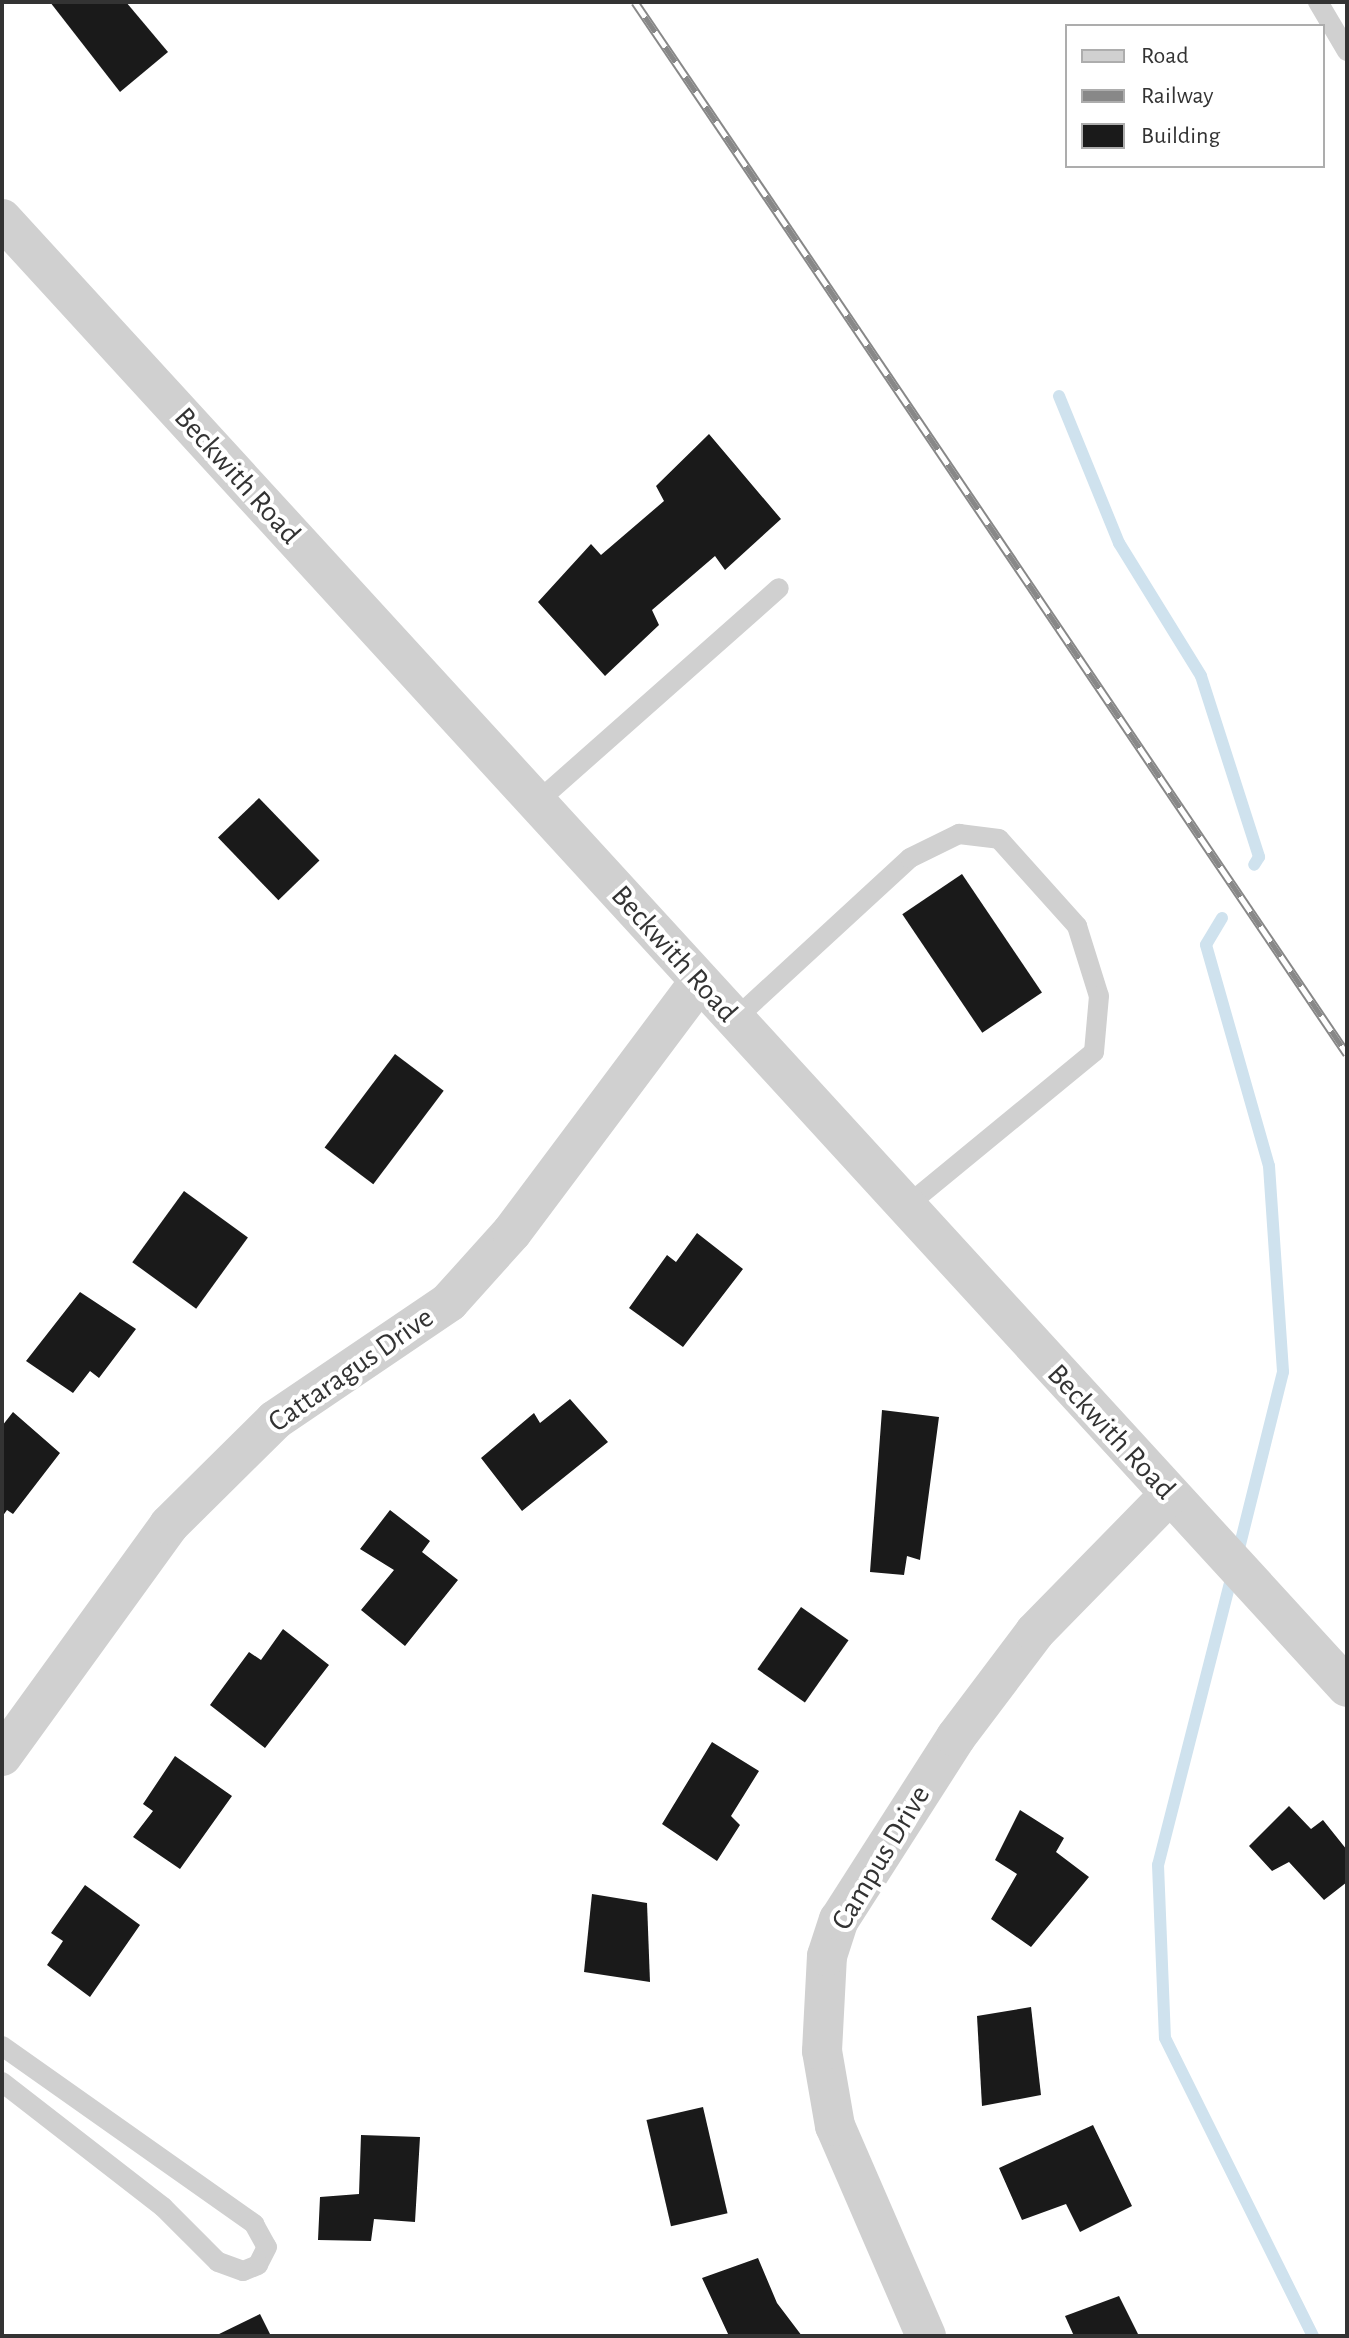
<!DOCTYPE html>
<html>
<head>
<meta charset="utf-8">
<style>
  body { margin:0 }
  #map { position:relative; width:1349px; height:2338px; overflow:hidden; background:#fff; font-family:"Alegreya Sans",sans-serif }
  div>[style] { position:absolute }
  [style*='--x'] { left:calc(var(--x)*1px); top:calc(var(--y)*1px); width:calc(var(--w)*1px); rotate:calc(var(--a)*1deg) }
  .stream>* { height:12px; margin:-6px; padding:0 6px; transform-origin:6px; border-radius:6px; background:#cfe2ee }
  .building>* { inset:0; background:#1a1a1a; transform-origin:0 0 }
  .service>* { height:20px; margin:-10px; padding:0 10px; transform-origin:10px; border-radius:10px; background:#d0d0d0 }
  .minor>* { height:40px; margin:-20px; padding:0 20px; transform-origin:20px; border-radius:20px; background:#d0d0d0 }
  .rail>* { height:9px; margin-top:-4.5px; transform-origin:0; background:repeating-linear-gradient(90deg,#fff 0 18px,#888 0 36px); box-sizing:border-box; border-block:2px solid #888 }
  span { translate:-50% -50%; white-space:nowrap; text-align:center; line-height:1.15; -webkit-text-stroke:8px #fff; paint-order:stroke }
  .street-label { font-size:30px; color:#333 }
  .frame { position:absolute; inset:0; border:4px solid #333; pointer-events:none }
  .legend { position:absolute; left:1065px; top:24px; width:260px; height:144px; box-sizing:border-box; background:#fff; border:2px solid #adadad; margin:0; padding:10px 14px; list-style:none; font-size:24px; color:#333 }
  .legend li { display:flex; align-items:center; gap:16px; height:40px }
  .legend b { width:40px; border:2px solid #adadad }
</style>
</head>
<body>
<div id="map">
  <div class="stream">
    <i style="--x:1059;--y:396;--w:159;--a:67.8"></i>
    <i style="--x:1119;--y:543;--w:156;--a:58.3"></i>
    <i style="--x:1201;--y:676;--w:190;--a:72.2"></i>
    <i style="--x:1259;--y:857;--w:9;--a:122"></i>
    <i style="--x:1222;--y:918;--w:31;--a:121"></i>
    <i style="--x:1206;--y:945;--w:230;--a:74.1"></i>
    <i style="--x:1269;--y:1166;--w:206;--a:86.1"></i>
    <i style="--x:1283;--y:1372;--w:191;--a:104"></i>
    <i style="--x:1232;--y:1575;--w:299;--a:104.3"></i>
    <i style="--x:1158;--y:1865;--w:173;--a:87.7"></i>
    <i style="--x:1165;--y:2038;--w:333;--a:63.6"></i>
  </div>
  <div class="building">
    <i style="clip-path:polygon(50px 2px,126px 2px,168px 52px,120px 92px)"></i>
    <i style="clip-path:polygon(709px 434px,781px 519px,725px 570px,715px 556px,652px 610px,659px 625px,605px 676px,538px 602px,591px 544px,601px 555px,664px 501px,656px 486px)"></i>
    <i style="left:259px;top:798px;width:87px;height:57px;rotate:46deg"></i>
    <i style="left:962px;top:874px;width:143px;height:72px;rotate:56deg"></i>
    <i style="left:395px;top:1054px;width:61px;height:117px;rotate:37deg"></i>
    <i style="left:184px;top:1191px;width:79px;height:88px;rotate:36deg"></i>
    <i style="clip-path:polygon(697px 1233px,743px 1269px,683px 1347px,629px 1308px,667px 1255px,676px 1262px)"></i>
    <i style="clip-path:polygon(80px 1292px,136px 1329px,99px 1378px,90px 1371px,73px 1393px,26px 1361px)"></i>
    <i style="clip-path:polygon(570px 1399px,608px 1442px,522px 1511px,481px 1458px,534px 1413px,540px 1423px)"></i>
    <i style="clip-path:polygon(882px 1410px,939px 1417px,920px 1560px,907px 1556px,904px 1575px,870px 1572px)"></i>
    <i style="clip-path:polygon(13px 1412px,60px 1453px,13px 1514px,7px 1510px,2px 1517px,2px 1426px)"></i>
    <i style="clip-path:polygon(390px 1510px,430px 1541px,422px 1552px,458px 1580px,405px 1646px,361px 1610px,394px 1570px,360px 1549px)"></i>
    <i style="left:801px;top:1607px;width:58px;height:76px;rotate:35deg"></i>
    <i style="clip-path:polygon(283px 1629px,329px 1665px,265px 1748px,210px 1705px,249px 1652px,261px 1660px)"></i>
    <i style="clip-path:polygon(712px 1742px,759px 1771px,731px 1816px,740px 1825px,717px 1861px,662px 1824px)"></i>
    <i style="clip-path:polygon(175px 1756px,232px 1796px,180px 1869px,133px 1837px,153px 1811px,143px 1804px)"></i>
    <i style="clip-path:polygon(1289px 1806px,1311px 1829px,1323px 1820px,1347px 1850px,1347px 1882px,1324px 1900px,1289px 1862px,1272px 1871px,1249px 1846px)"></i>
    <i style="clip-path:polygon(1020px 1810px,1064px 1838px,1056px 1852px,1089px 1877px,1031px 1947px,991px 1919px,1017px 1874px,995px 1860px)"></i>
    <i style="clip-path:polygon(85px 1885px,140px 1925px,90px 1997px,47px 1965px,63px 1941px,51px 1933px)"></i>
    <i style="clip-path:polygon(592px 1894px,647px 1903px,650px 1982px,584px 1972px)"></i>
    <i style="clip-path:polygon(1031px 2007px,1041px 2095px,982px 2106px,977px 2016px)"></i>
    <i style="left:703px;top:2107px;width:109px;height:58px;rotate:77deg"></i>
    <i style="clip-path:polygon(1093px 2125px,1132px 2206px,1080px 2232px,1066px 2204px,1022px 2220px,999px 2168px)"></i>
    <i style="clip-path:polygon(361px 2135px,420px 2137px,415px 2222px,374px 2219px,371px 2241px,318px 2240px,320px 2197px,359px 2194px)"></i>
    <i style="clip-path:polygon(758px 2258px,777px 2303px,802px 2336px,729px 2336px,702px 2278px)"></i>
    <i style="clip-path:polygon(1119px 2296px,1139px 2336px,1074px 2336px,1065px 2316px)"></i>
    <i style="clip-path:polygon(260px 2314px,271px 2336px,215px 2336px)"></i>
  </div>
  <div class="service">
    <i style="--x:1318;--y:2;--w:57;--a:59.4"></i>
    <i style="--x:536;--y:803;--w:324;--a:-41.5"></i>
    <i style="--x:734;--y:1020;--w:239;--a:-42.6"></i>
    <i style="--x:910;--y:858;--w:55;--a:-26.1"></i>
    <i style="--x:959;--y:834;--w:40;--a:7.1"></i>
    <i style="--x:999;--y:839;--w:117;--a:48.1"></i>
    <i style="--x:1077;--y:926;--w:73;--a:72.6"></i>
    <i style="--x:1099;--y:996;--w:56;--a:95.1"></i>
    <i style="--x:1094;--y:1052;--w:244;--a:140.6"></i>
    <i style="--x:2;--y:2046;--w:309;--a:35.2"></i>
    <i style="--x:254;--y:2224;--w:26;--a:61"></i>
    <i style="--x:267;--y:2247;--w:20;--a:117"></i>
    <i style="--x:258;--y:2265;--w:16;--a:158"></i>
    <i style="--x:243;--y:2271;--w:27;--a:-160"></i>
    <i style="--x:218;--y:2262;--w:78;--a:-135"></i>
    <i style="--x:163;--y:2207;--w:204;--a:-142.2"></i>
  </div>
  <div class="minor">
    <i style="--x:2;--y:219;--w:1991;--a:47.5"></i>
    <i style="--x:2;--y:1756;--w:285;--a:-54.1"></i>
    <i style="--x:169;--y:1525;--w:149;--a:-44.7"></i>
    <i style="--x:275;--y:1420;--w:210;--a:-34.1"></i>
    <i style="--x:449;--y:1302;--w:94;--a:-48"></i>
    <i style="--x:512;--y:1232;--w:312;--a:-53.2"></i>
    <i style="--x:926;--y:2336;--w:229;--a:-113.4"></i>
    <i style="--x:835;--y:2126;--w:76;--a:-99.8"></i>
    <i style="--x:822;--y:2051;--w:95;--a:-87"></i>
    <i style="--x:827;--y:1956;--w:38;--a:-72"></i>
    <i style="--x:839;--y:1920;--w:217;--a:-57.4"></i>
    <i style="--x:956;--y:1737;--w:131;--a:-53"></i>
    <i style="--x:1035;--y:1632;--w:192;--a:-45.6"></i>
  </div>
  <div class="rail">
    <i style="--x:635;--y:2;--w:1270;--a:55.91"></i>
  </div>
  <div class="street-label">
    <span style="left:237px;top:476px;rotate:48deg">Beckwith Road</span>
    <span style="left:674px;top:954px;rotate:48deg">Beckwith Road</span>
    <span style="left:351px;top:1370px;rotate:-35deg">Cattaragus Drive</span>
    <span style="left:1111px;top:1432px;rotate:47deg">Beckwith Road</span>
    <span style="left:881px;top:1858px;rotate:-59deg">Campus Drive</span>
  </div>
  <div class="frame"></div>
  <ul class="legend">
  <li><b style="height:10px;background:#d0d0d0"></b>Road</li>
  <li><b style="height:10px;background:#888"></b>Railway</li>
  <li><b style="height:22px;background:#1a1a1a"></b>Building</li>
  </ul>
</div>
</body>
</html>
